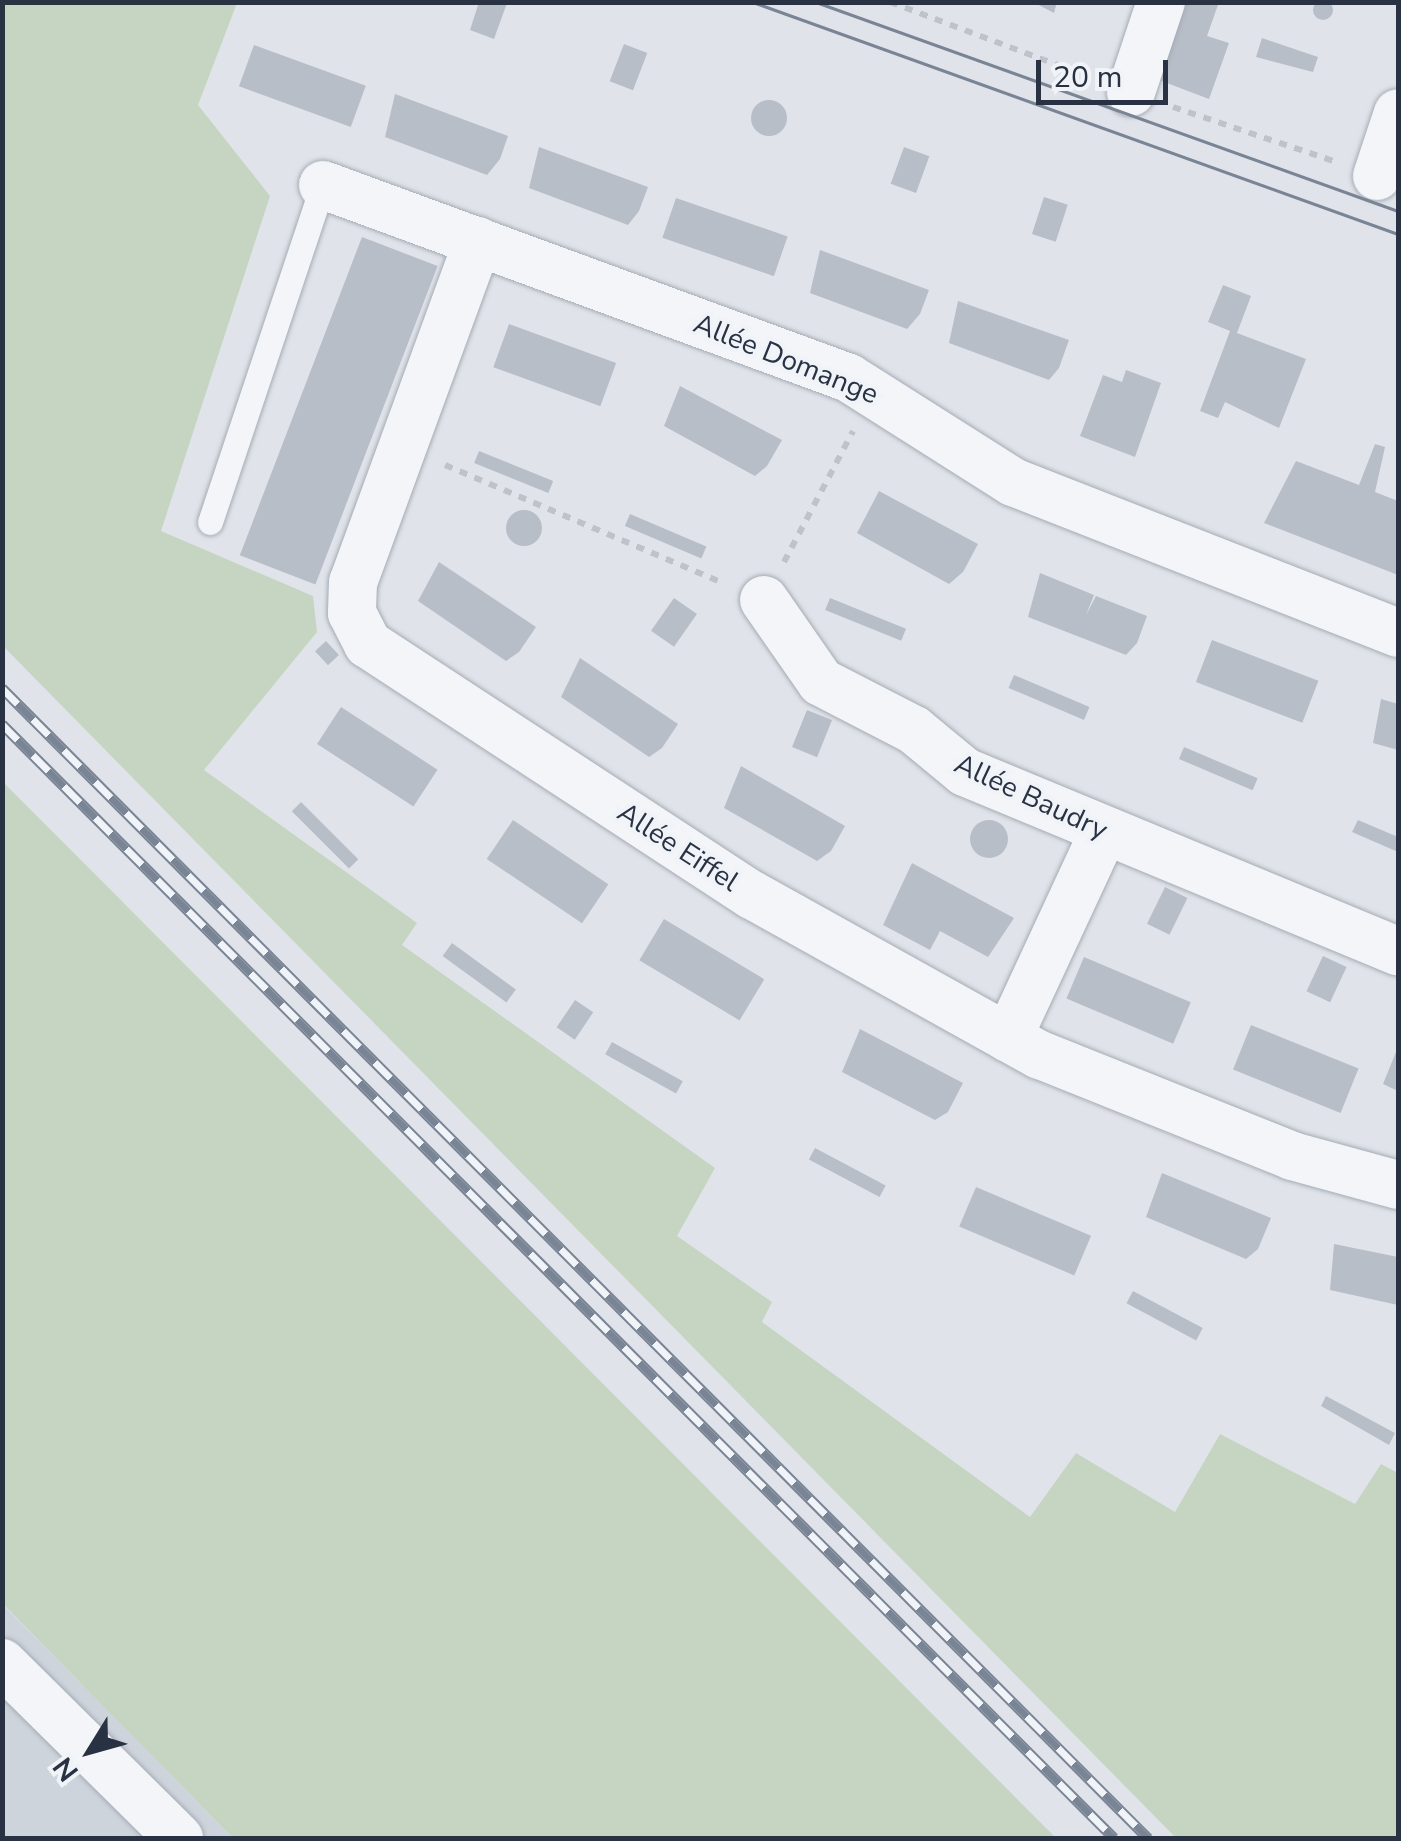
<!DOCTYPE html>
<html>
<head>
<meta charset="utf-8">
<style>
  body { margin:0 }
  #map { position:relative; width:1401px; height:1841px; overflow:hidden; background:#e0e4ea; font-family:"Nunito Sans",sans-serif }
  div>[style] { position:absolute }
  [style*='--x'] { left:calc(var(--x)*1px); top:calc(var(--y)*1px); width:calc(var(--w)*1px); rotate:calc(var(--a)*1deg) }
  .built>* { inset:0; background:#ced4dc }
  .green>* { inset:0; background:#c6d5c1 }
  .building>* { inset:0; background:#b7bec8; transform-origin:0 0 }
  .round { border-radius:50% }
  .path>* { height:6px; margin-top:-3px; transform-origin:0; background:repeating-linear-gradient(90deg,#bec2c9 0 8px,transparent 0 16px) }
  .roads { filter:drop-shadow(0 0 2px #a5abb5) drop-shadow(0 0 2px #a5abb5) }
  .lane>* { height:25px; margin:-12.5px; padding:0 12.5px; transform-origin:12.5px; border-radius:12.5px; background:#f3f5f8 }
  .street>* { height:48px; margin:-24px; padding:0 24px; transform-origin:24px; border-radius:24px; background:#f3f5f8 }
  .tram>* { height:2.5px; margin:-1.25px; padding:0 1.25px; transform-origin:1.25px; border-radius:1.25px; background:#798495 }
  .rail>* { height:11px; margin-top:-5.5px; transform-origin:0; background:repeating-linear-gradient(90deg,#f0f3f7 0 22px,#798495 0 44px); box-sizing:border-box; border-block:2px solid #798495 }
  span { translate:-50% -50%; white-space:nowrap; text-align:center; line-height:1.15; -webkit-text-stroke:8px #f0f3f7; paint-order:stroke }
  .street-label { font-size:28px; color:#283243 }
  .frame { position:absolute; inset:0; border:5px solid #283243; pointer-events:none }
  .north { position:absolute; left:40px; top:1701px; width:100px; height:100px; -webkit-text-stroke:8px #f0f3f7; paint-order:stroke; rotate:233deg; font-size:28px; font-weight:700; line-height:40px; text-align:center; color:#283243 }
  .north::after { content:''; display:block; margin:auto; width:35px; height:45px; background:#283243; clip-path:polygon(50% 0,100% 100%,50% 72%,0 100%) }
  .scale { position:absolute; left:1036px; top:60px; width:132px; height:45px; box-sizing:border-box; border:5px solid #283243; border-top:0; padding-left:12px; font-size:30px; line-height:35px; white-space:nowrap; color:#283243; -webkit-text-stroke:8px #f0f3f7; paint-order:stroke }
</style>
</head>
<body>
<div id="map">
  <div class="built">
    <i style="clip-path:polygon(2px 1604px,96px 1698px,233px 1838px,3px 1838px)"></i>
  </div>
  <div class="green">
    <i style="clip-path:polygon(2px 3px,237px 3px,198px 105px,270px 196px,161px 531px,313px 596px,317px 632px,204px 770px,417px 923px,402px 945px,715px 1168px,677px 1236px,772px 1302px,762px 1322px,1030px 1517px,1076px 1453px,1175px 1512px,1220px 1434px,1355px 1504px,1381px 1464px,1398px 1473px,1398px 1838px,1176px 1838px,3px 646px)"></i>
    <i style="clip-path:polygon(3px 782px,1056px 1838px,233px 1838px,3px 1604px)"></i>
  </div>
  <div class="building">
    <i class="round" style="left:1313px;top:0;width:20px;height:20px"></i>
    <i style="clip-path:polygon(479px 2px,507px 3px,494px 39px,470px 30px)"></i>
    <i style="clip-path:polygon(1033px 2px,1057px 2px,1054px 13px)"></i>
    <i style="clip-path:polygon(1177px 2px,1219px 2px,1207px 36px,1229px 43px,1209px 99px,1151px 77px)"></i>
    <i style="clip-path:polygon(1262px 38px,1318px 57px,1313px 72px,1256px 57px)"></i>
    <i style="left:624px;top:44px;width:25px;height:40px;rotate:21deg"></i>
    <i style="left:254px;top:45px;width:119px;height:44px;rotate:20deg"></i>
    <i style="clip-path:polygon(395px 94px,508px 136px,500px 159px,487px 175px,385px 137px)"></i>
    <i class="round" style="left:751px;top:100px;width:36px;height:36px"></i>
    <i style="clip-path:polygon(539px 147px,648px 187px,639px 211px,628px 225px,529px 188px)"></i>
    <i style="left:904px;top:147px;width:27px;height:39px;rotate:20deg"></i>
    <i style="left:1044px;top:197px;width:25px;height:39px;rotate:18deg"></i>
    <i style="left:676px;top:198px;width:118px;height:42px;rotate:19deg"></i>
    <i style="left:362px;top:237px;width:81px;height:341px;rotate:21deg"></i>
    <i style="clip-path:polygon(820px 250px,929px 290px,920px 314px,907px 329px,810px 293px)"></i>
    <i style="clip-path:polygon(1223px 285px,1251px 296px,1237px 333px,1306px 359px,1279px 428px,1225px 402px,1218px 418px,1200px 411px,1230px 331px,1208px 322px)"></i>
    <i style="clip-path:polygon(958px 301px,1069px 340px,1059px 368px,1049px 380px,949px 343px)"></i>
    <i style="left:509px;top:324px;width:114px;height:46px;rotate:20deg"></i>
    <i style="clip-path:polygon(1126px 370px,1161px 383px,1135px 457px,1080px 436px,1103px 375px,1122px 382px)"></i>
    <i style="clip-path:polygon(680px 386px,782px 440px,767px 466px,755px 476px,664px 426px)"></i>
    <i style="clip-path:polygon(1375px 444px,1385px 447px,1375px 492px,1398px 501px,1398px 575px,1264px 523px,1296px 461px,1359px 485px)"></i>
    <i style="left:479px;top:451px;width:80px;height:13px;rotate:22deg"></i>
    <i style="clip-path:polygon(879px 491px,978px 544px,963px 572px,949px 584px,857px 533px)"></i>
    <i class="round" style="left:506px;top:510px;width:36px;height:36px"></i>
    <i style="left:630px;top:514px;width:83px;height:13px;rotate:23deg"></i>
    <i style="clip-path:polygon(439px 562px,536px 627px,519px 652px,506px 661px,418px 601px)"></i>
    <i style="clip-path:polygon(1040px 573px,1094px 595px,1086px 615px,1096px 596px,1147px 616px,1137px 643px,1126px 655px,1028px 617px)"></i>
    <i style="left:674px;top:598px;width:28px;height:40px;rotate:35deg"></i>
    <i style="left:830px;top:598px;width:82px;height:13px;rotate:22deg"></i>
    <i style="left:1212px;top:640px;width:114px;height:45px;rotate:21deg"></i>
    <i style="left:326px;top:641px;width:19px;height:15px;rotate:47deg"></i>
    <i style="clip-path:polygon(580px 658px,678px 724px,662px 748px,649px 757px,561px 697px)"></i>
    <i style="left:1014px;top:675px;width:82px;height:14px;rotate:23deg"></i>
    <i style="clip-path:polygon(1381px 699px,1398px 704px,1398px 750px,1373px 743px)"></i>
    <i style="left:341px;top:707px;width:115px;height:44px;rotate:33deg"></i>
    <i style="left:807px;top:710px;width:27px;height:40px;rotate:22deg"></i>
    <i style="left:1184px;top:747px;width:80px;height:13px;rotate:23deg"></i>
    <i style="clip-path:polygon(741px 766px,845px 826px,831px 851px,817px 861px,724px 808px)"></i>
    <i style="left:301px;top:802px;width:81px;height:13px;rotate:45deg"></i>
    <i style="left:513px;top:820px;width:115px;height:47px;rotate:34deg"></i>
    <i style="clip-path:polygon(1358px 820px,1398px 837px,1398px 852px,1352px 832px)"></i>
    <i class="round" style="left:970px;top:820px;width:38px;height:38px"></i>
    <i style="clip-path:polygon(912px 863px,1014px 918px,988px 957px,940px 931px,930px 950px,883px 925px)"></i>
    <i style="left:1165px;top:887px;width:25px;height:41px;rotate:26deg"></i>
    <i style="left:664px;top:919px;width:117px;height:48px;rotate:31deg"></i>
    <i style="left:452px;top:943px;width:79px;height:16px;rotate:36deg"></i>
    <i style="left:1323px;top:956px;width:26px;height:39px;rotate:25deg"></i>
    <i style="left:1084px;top:957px;width:116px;height:45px;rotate:23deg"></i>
    <i style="left:575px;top:1000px;width:22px;height:33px;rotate:34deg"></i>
    <i style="left:1251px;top:1025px;width:116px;height:48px;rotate:22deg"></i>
    <i style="clip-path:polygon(860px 1029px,963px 1083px,948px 1112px,935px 1120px,842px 1072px)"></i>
    <i style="left:612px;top:1042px;width:81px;height:14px;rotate:29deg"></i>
    <i style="clip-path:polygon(1398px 1047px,1398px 1091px,1383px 1084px)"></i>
    <i style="left:815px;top:1148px;width:80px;height:13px;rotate:28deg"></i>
    <i style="clip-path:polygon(1162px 1173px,1271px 1218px,1258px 1249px,1246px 1259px,1146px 1217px)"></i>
    <i style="left:976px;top:1187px;width:125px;height:43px;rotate:23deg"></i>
    <i style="clip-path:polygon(1334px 1244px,1398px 1257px,1398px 1305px,1330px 1290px)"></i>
    <i style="left:1133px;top:1291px;width:79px;height:14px;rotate:28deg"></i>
    <i style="clip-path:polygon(1326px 1396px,1395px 1433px,1389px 1445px,1321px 1406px)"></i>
  </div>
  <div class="path">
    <i style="--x:890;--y:2;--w:214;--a:20.6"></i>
    <i style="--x:1173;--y:107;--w:172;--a:18.6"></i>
    <i style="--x:445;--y:465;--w:302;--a:23"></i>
    <i style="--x:784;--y:562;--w:148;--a:-62.2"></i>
  </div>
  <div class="roads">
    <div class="lane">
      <i style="--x:210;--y:522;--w:355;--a:-71.5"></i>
    </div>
    <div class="street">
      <i style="--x:1131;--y:92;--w:95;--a:-71.6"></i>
      <i style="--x:1377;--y:176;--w:66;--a:-71.6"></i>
      <i style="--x:323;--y:185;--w:560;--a:20.15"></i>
      <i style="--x:849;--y:378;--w:194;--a:32.4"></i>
      <i style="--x:1013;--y:482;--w:414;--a:21.4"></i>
      <i style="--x:478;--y:241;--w:363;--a:110.1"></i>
      <i style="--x:353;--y:582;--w:31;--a:92"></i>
      <i style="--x:352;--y:613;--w:35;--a:63"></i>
      <i style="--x:368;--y:644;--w:459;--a:33.2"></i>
      <i style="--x:752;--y:895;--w:329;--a:29.1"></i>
      <i style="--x:1040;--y:1055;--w:271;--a:21.8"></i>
      <i style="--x:1292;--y:1156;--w:110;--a:15.3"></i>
      <i style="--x:764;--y:600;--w:100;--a:55.2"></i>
      <i style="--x:821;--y:682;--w:105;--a:27.3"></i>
      <i style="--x:914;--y:730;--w:66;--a:39.5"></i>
      <i style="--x:965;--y:772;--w:469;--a:22.5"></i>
      <i style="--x:1008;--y:1038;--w:228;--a:-65.1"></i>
      <i style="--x:2;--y:1663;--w:249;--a:44.7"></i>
    </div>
  </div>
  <div class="tram">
    <i style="--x:753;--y:2;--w:685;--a:19.78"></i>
    <i style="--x:816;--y:2;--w:618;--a:19.75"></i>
  </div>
  <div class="rail">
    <i style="--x:2;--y:688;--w:1624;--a:45.1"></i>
    <i style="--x:2;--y:724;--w:1574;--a:45.05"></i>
  </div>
  <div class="street-label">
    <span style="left:786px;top:359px;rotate:22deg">Allée Domange</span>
    <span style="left:1031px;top:797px;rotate:25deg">Allée Baudry</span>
    <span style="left:678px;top:847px;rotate:33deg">Allée Eiffel</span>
  </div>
  <div class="frame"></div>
  <div class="north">N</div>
  <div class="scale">20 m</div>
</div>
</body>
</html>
